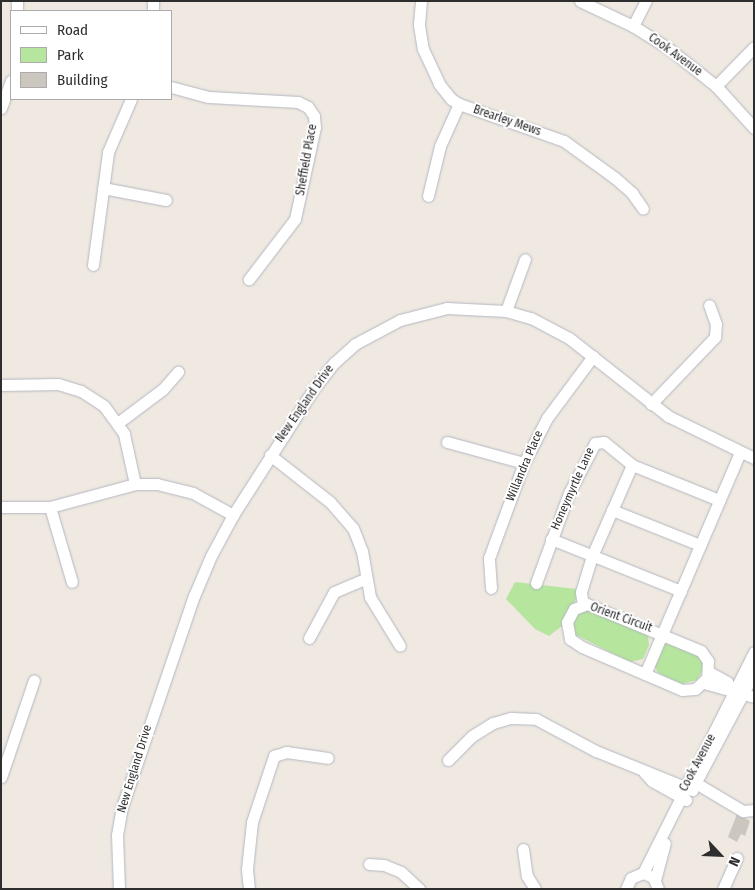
<!DOCTYPE html>
<html>
<head>
<meta charset="utf-8">
<style>
  body { margin:0 }
  #map { position:relative; width:755px; height:890px; overflow:hidden; background:#efe9e1; font-family:"Fira Sans Condensed",sans-serif }
  div>[style] { position:absolute }
  [style*='--x'] { left:calc(var(--x)*1px); top:calc(var(--y)*1px); width:calc(var(--w)*1px); rotate:calc(var(--a)*1deg) }
  .green>* { inset:0; background:#b6e59e }
  .building>* { inset:0; background:#cbc7bf }
  .roads { filter:drop-shadow(0 0 1px #b4b7c1) drop-shadow(0 0 1px #b4b7c1) }
  .minor>* { height:11px; margin:-5.5px; padding:0 5.5px; transform-origin:5.5px; border-radius:5.5px; background:#fff }
  span { translate:-50% -50%; white-space:nowrap; text-align:center; line-height:1.15; -webkit-text-stroke:4px #fff; paint-order:stroke }
  .street-label { font-size:12px; color:#2e2e2e }
  .frame { position:absolute; inset:0; border:2px solid #2e2e2e; pointer-events:none }
  .legend { position:absolute; left:10px; top:10px; width:162px; height:90px; box-sizing:border-box; background:#fff; border:1px solid #ababab; margin:0; padding:6px 9px; list-style:none; font-size:15px; color:#2e2e2e }
  .legend li { display:flex; align-items:center; gap:10px; height:25px }
  .legend b { width:25px; border:1px solid #ababab }
  .north { position:absolute; left:695px; top:830px; width:50px; height:50px; -webkit-text-stroke:4px #fff; paint-order:stroke; rotate:115deg; font-size:14px; font-weight:700; line-height:20px; text-align:center; color:#2e2e2e }
  .north::after { content:''; display:block; margin:auto; width:18px; height:22px; background:#2e2e2e; clip-path:polygon(50% 0,100% 100%,50% 72%,0 100%) }
</style>
</head>
<body>
<div id="map">
  <div class="green">
    <i style="clip-path:polygon(515px 582px,576px 589px,576px 599px,562px 626px,549px 636px,535px 629px,506px 599px)"></i>
    <i style="clip-path:polygon(585px 607px,648px 635px,649px 645px,643px 659px,630px 662px,574px 634px,571px 627px,575px 614px)"></i>
    <i style="clip-path:polygon(666px 641px,692px 649px,703px 660px,704px 669px,697px 680px,682px 684px,658px 673px,654px 665px)"></i>
  </div>
  <div class="building">
    <i style="clip-path:polygon(737px 814px,750px 821px,745px 836px,741px 834px,737px 842px,728px 837px)"></i>
  </div>
  <div class="roads">
    <div class="minor">
      <i style="--x:421;--y:1;--w:24;--a:95"></i>
      <i style="--x:419;--y:25;--w:24;--a:81"></i>
      <i style="--x:423;--y:49;--w:38;--a:65"></i>
      <i style="--x:439;--y:84;--w:19;--a:51"></i>
      <i style="--x:451;--y:99;--w:9;--a:32"></i>
      <i style="--x:459;--y:104;--w:111;--a:19.4"></i>
      <i style="--x:564;--y:141;--w:63;--a:36"></i>
      <i style="--x:615;--y:178;--w:23;--a:41"></i>
      <i style="--x:632;--y:193;--w:19;--a:55"></i>
      <i style="--x:580;--y:1;--w:59;--a:25.3"></i>
      <i style="--x:633;--y:26;--w:41;--a:32.2"></i>
      <i style="--x:668;--y:48;--w:61;--a:38.4"></i>
      <i style="--x:716;--y:86;--w:57;--a:47.9"></i>
      <i style="--x:17;--y:11;--w:10;--a:-90"></i>
      <i style="--x:153;--y:11;--w:10;--a:-90"></i>
      <i style="--x:633;--y:26;--w:28;--a:-63"></i>
      <i style="--x:716;--y:86;--w:54;--a:-45.7"></i>
      <i style="--x:171;--y:87;--w:39;--a:15"></i>
      <i style="--x:209;--y:97;--w:89;--a:3.2"></i>
      <i style="--x:298;--y:102;--w:11;--a:27"></i>
      <i style="--x:308;--y:107;--w:11;--a:56"></i>
      <i style="--x:314;--y:116;--w:11;--a:85"></i>
      <i style="--x:315;--y:127;--w:94;--a:102.3"></i>
      <i style="--x:295;--y:219;--w:76;--a:127.5"></i>
      <i style="--x:1;--y:108;--w:29;--a:-70"></i>
      <i style="--x:103;--y:188;--w:64;--a:10.8"></i>
      <i style="--x:428;--y:196;--w:51;--a:-76.5"></i>
      <i style="--x:440;--y:146;--w:46;--a:-65.7"></i>
      <i style="--x:93;--y:265;--w:114;--a:-82.4"></i>
      <i style="--x:108;--y:152;--w:58;--a:-66.5"></i>
      <i style="--x:506;--y:311;--w:55;--a:-69.9"></i>
      <i style="--x:1;--y:385;--w:57;--a:-1"></i>
      <i style="--x:58;--y:384;--w:24;--a:17"></i>
      <i style="--x:81;--y:391;--w:27;--a:33"></i>
      <i style="--x:104;--y:406;--w:34;--a:54"></i>
      <i style="--x:124;--y:434;--w:51;--a:77.6"></i>
      <i style="--x:651;--y:404;--w:93;--a:-46.3"></i>
      <i style="--x:715;--y:337;--w:13;--a:-86"></i>
      <i style="--x:716;--y:324;--w:20;--a:-110"></i>
      <i style="--x:119;--y:422;--w:55;--a:-36.9"></i>
      <i style="--x:163;--y:389;--w:23;--a:-49"></i>
      <i style="--x:447;--y:442;--w:80;--a:15.3"></i>
      <i style="--x:270;--y:455;--w:76;--a:38.1"></i>
      <i style="--x:330;--y:502;--w:35;--a:49"></i>
      <i style="--x:353;--y:528;--w:25;--a:69"></i>
      <i style="--x:362;--y:551;--w:47;--a:80.1"></i>
      <i style="--x:370;--y:597;--w:57;--a:58.5"></i>
      <i style="--x:1;--y:507;--w:49;--a:0"></i>
      <i style="--x:50;--y:507;--w:88;--a:-15.1"></i>
      <i style="--x:135;--y:484;--w:22;--a:0"></i>
      <i style="--x:157;--y:484;--w:37;--a:14"></i>
      <i style="--x:193;--y:493;--w:46;--a:28.8"></i>
      <i style="--x:50;--y:507;--w:78;--a:73.7"></i>
      <i style="--x:612;--y:510;--w:95;--a:21.7"></i>
      <i style="--x:551;--y:539;--w:140;--a:21.8"></i>
      <i style="--x:536;--y:583;--w:96;--a:-69.9"></i>
      <i style="--x:569;--y:493;--w:56;--a:-62.5"></i>
      <i style="--x:595;--y:443;--w:9;--a:-6"></i>
      <i style="--x:604;--y:442;--w:36;--a:39"></i>
      <i style="--x:632;--y:465;--w:94;--a:21.9"></i>
      <i style="--x:491;--y:588;--w:30;--a:-94"></i>
      <i style="--x:489;--y:558;--w:101;--a:-69.8"></i>
      <i style="--x:524;--y:463;--w:51;--a:-62.9"></i>
      <i style="--x:547;--y:418;--w:77;--a:-53.4"></i>
      <i style="--x:587;--y:604;--w:123;--a:22.4"></i>
      <i style="--x:701;--y:651;--w:12;--a:55"></i>
      <i style="--x:708;--y:661;--w:17;--a:93"></i>
      <i style="--x:707;--y:678;--w:16;--a:137"></i>
      <i style="--x:695;--y:689;--w:13;--a:176"></i>
      <i style="--x:682;--y:690;--w:109;--a:-156.7"></i>
      <i style="--x:582;--y:647;--w:14;--a:-146"></i>
      <i style="--x:570;--y:639;--w:17;--a:-100"></i>
      <i style="--x:567;--y:622;--w:15;--a:-62"></i>
      <i style="--x:574;--y:609;--w:14;--a:-21"></i>
      <i style="--x:583;--y:605;--w:13;--a:-99"></i>
      <i style="--x:581;--y:592;--w:38;--a:-73"></i>
      <i style="--x:592;--y:556;--w:99;--a:-66.3"></i>
      <i style="--x:309;--y:638;--w:52;--a:-61.5"></i>
      <i style="--x:334;--y:592;--w:34;--a:-23"></i>
      <i style="--x:709;--y:672;--w:21;--a:29"></i>
      <i style="--x:727;--y:682;--w:8;--a:60"></i>
      <i style="--x:645;--y:674;--w:241;--a:-66.8"></i>
      <i style="--x:704;--y:683;--w:52;--a:15.6"></i>
      <i style="--x:448;--y:760;--w:34;--a:-45"></i>
      <i style="--x:472;--y:736;--w:25;--a:-32"></i>
      <i style="--x:493;--y:723;--w:19;--a:-16"></i>
      <i style="--x:511;--y:718;--w:25;--a:2"></i>
      <i style="--x:536;--y:719;--w:68;--a:28.1"></i>
      <i style="--x:596;--y:751;--w:104;--a:22.1"></i>
      <i style="--x:644;--y:772;--w:12;--a:48"></i>
      <i style="--x:652;--y:781;--w:39;--a:29"></i>
      <i style="--x:1;--y:777;--w:102;--a:-71.2"></i>
      <i style="--x:689;--y:779;--w:63;--a:30.7"></i>
      <i style="--x:743;--y:811;--w:11;--a:-5"></i>
      <i style="--x:697;--y:780;--w:121;--a:-62"></i>
      <i style="--x:523;--y:849;--w:27;--a:82"></i>
      <i style="--x:527;--y:876;--w:15;--a:58"></i>
      <i style="--x:369;--y:864;--w:15;--a:4"></i>
      <i style="--x:384;--y:865;--w:18;--a:22"></i>
      <i style="--x:401;--y:872;--w:25;--a:43"></i>
      <i style="--x:643;--y:873;--w:247;--a:-63.3"></i>
      <i style="--x:655;--y:880;--w:38;--a:-75"></i>
      <i style="--x:119;--y:889;--w:54;--a:-92.1"></i>
      <i style="--x:117;--y:835;--w:28;--a:-80"></i>
      <i style="--x:122;--y:807;--w:223;--a:-71.2"></i>
      <i style="--x:194;--y:596;--w:43;--a:-67"></i>
      <i style="--x:211;--y:556;--w:47;--a:-61.8"></i>
      <i style="--x:233;--y:515;--w:152;--a:-57.4"></i>
      <i style="--x:315;--y:387;--w:31;--a:-52"></i>
      <i style="--x:334;--y:363;--w:28;--a:-42"></i>
      <i style="--x:355;--y:344;--w:51;--a:-28.1"></i>
      <i style="--x:400;--y:320;--w:49;--a:-14.3"></i>
      <i style="--x:447;--y:308;--w:59;--a:2.9"></i>
      <i style="--x:506;--y:311;--w:26;--a:16"></i>
      <i style="--x:531;--y:318;--w:43;--a:27.8"></i>
      <i style="--x:569;--y:338;--w:126;--a:38.2"></i>
      <i style="--x:668;--y:416;--w:96;--a:26"></i>
      <i style="--x:249;--y:889;--w:20;--a:-96"></i>
      <i style="--x:247;--y:869;--w:47;--a:-83.9"></i>
      <i style="--x:252;--y:822;--w:70;--a:-71.6"></i>
      <i style="--x:274;--y:756;--w:13;--a:-18"></i>
      <i style="--x:286;--y:752;--w:42;--a:8.1"></i>
      <i style="--x:626;--y:889;--w:12;--a:-66"></i>
      <i style="--x:631;--y:878;--w:13;--a:-23"></i>
      <i style="--x:643;--y:873;--w:11;--a:22"></i>
      <i style="--x:653;--y:877;--w:13;--a:67"></i>
      <i style="--x:723;--y:889;--w:34;--a:-66"></i>
    </div>
  </div>
  <div class="street-label">
    <span style="left:675px;top:55px;rotate:36deg">Cook Avenue</span>
    <span style="left:507px;top:121px;rotate:19deg">Brearley Mews</span>
    <span style="left:307px;top:160px;rotate:-80deg">Sheffield Place</span>
    <span style="left:305px;top:404px;rotate:-55deg">New England Drive</span>
    <span style="left:525px;top:466px;rotate:-67deg">Willandra Place</span>
    <span style="left:573px;top:489px;rotate:-66deg">Honeymyrtle Lane</span>
    <span style="left:621px;top:618px;rotate:20deg">Orient Circuit</span>
    <span style="left:698px;top:763px;rotate:-62deg">Cook Avenue</span>
    <span style="left:135px;top:769px;rotate:-73deg">New England Drive</span>
  </div>
  <div class="frame"></div>
  <ul class="legend">
  <li><b style="height:6px;background:#fff"></b>Road</li>
  <li><b style="height:14px;background:#b6e59e"></b>Park</li>
  <li><b style="height:14px;background:#cbc7bf"></b>Building</li>
  </ul>
  <div class="north">N</div>
</div>
</body>
</html>
